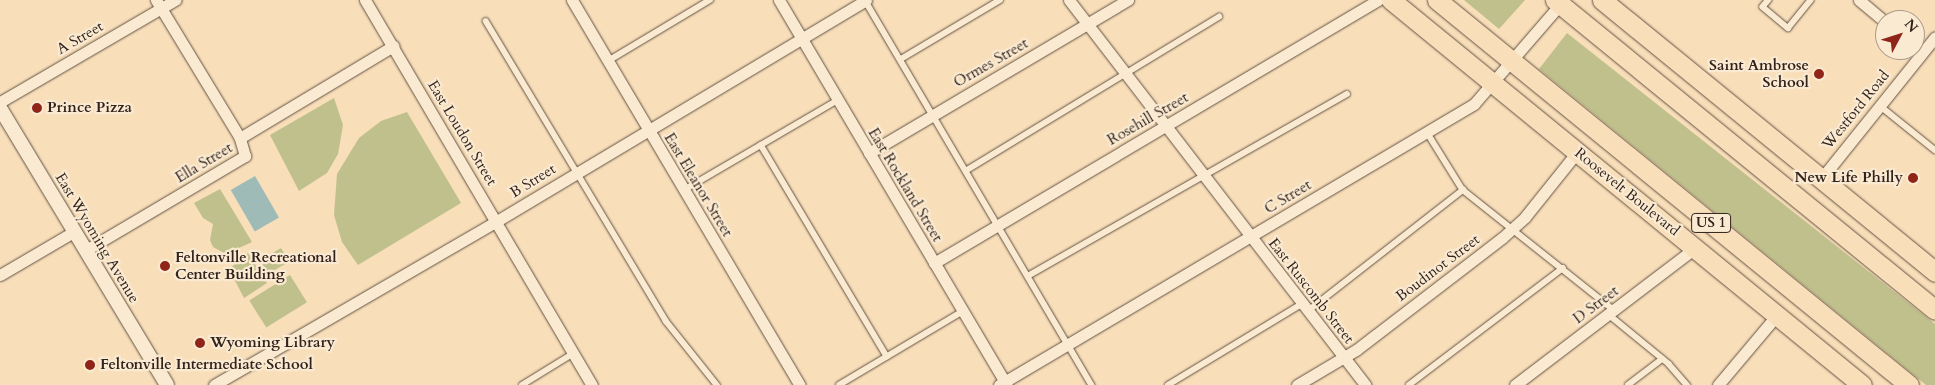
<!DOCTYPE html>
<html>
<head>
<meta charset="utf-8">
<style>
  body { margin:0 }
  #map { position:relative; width:1935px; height:385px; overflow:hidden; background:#f8deb9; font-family:Cardo,serif }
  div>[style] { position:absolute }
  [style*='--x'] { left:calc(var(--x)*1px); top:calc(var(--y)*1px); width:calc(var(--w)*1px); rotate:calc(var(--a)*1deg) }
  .green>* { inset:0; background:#c0c08d; transform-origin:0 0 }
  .water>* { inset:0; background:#9fbbb7; transform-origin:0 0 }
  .roads { filter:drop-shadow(0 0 1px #635243) drop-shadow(0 0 1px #635243) }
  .service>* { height:5.5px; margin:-2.75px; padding:0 2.75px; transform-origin:2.75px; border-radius:2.75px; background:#faead2 }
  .minor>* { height:11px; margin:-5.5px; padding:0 5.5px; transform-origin:5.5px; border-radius:5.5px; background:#faead2 }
  .tertiary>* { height:14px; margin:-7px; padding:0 7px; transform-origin:7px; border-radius:7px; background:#faead2 }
  .trunk>* { height:19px; margin:-9.5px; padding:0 9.5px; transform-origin:9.5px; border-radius:9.5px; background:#f8deb9 }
  .dots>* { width:14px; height:14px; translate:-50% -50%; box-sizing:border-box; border:2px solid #faead2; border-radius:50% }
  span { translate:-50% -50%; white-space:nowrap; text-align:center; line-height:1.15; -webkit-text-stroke:4.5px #faead2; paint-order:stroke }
  .shield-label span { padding:1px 4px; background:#faead2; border:1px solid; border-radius:4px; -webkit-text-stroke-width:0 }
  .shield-label { font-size:14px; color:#31231c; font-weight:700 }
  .street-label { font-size:15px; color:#31231c }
  .poi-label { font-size:15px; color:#31231c; font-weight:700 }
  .right { translate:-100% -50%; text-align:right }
  .left { translate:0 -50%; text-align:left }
  .north { position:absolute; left:1875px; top:10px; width:50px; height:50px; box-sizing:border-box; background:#faead2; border:1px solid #aa9a89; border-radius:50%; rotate:50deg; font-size:14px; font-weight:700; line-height:20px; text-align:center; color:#31231c }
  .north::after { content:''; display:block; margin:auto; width:18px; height:22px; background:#8f2418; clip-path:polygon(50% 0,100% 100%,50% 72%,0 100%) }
</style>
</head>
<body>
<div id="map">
  <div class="green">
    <i style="clip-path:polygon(1464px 0,1525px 0,1499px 29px)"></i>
    <i style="clip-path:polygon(1567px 33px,1935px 324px,1935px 385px,1926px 385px,1539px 69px)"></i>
    <i style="clip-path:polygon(334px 98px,343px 125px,338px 154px,327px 173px,299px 191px,270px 135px)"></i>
    <i style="clip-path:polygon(407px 112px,461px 203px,358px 265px,342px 242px,334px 215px,337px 174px,359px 138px,381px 121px)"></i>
    <i style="clip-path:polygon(220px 189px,252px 242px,226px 254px,213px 247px,210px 240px,213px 224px,203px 218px,194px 203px)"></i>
    <i style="left:281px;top:248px;width:16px;height:24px;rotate:60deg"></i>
    <i style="clip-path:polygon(248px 253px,267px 283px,244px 298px,229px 269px)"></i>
    <i style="left:290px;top:275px;width:32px;height:48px;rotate:58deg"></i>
  </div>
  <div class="water">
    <i style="left:255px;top:176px;width:48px;height:28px;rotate:60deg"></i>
  </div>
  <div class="roads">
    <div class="service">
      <i style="--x:865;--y:0;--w:447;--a:59.5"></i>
      <i style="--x:1769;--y:0;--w:9;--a:131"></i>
      <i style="--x:1763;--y:7;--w:33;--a:40"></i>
      <i style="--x:1788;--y:28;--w:36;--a:-51"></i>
      <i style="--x:486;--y:21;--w:350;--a:59"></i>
      <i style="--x:666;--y:321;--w:82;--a:51.4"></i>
      <i style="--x:901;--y:59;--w:115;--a:-30.8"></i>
      <i style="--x:608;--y:61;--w:119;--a:-30.9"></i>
      <i style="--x:1879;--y:105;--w:72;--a:38.8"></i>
      <i style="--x:1427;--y:132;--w:68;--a:58.2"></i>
      <i style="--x:1463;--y:190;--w:193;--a:38.5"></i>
      <i style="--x:761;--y:145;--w:246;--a:59.2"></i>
      <i style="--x:967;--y:170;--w:295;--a:-31.3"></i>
      <i style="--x:684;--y:190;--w:178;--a:-30.3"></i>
      <i style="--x:1028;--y:276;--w:367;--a:-29.7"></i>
      <i style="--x:1308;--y:311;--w:197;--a:-38"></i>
      <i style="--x:1608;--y:314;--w:79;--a:39.3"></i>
      <i style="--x:1669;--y:364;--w:28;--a:49"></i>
      <i style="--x:522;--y:385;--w:61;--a:-31.6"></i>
      <i style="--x:839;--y:385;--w:144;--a:-30.8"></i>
      <i style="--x:1168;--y:385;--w:157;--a:-31.2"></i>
      <i style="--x:1409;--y:385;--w:193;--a:-37.2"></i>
      <i style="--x:1628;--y:385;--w:43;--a:-37.4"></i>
    </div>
    <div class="minor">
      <i style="--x:365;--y:0;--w:447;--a:59.5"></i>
      <i style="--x:572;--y:0;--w:447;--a:59.4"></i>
      <i style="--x:779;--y:0;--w:447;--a:59.4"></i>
      <i style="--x:1069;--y:0;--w:486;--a:52.4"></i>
      <i style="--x:1859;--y:0;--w:34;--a:40"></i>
      <i style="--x:0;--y:102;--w:203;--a:-30.2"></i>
      <i style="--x:240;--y:138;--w:179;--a:-31"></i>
      <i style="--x:869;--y:153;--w:301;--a:-30.6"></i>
      <i style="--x:1821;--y:179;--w:182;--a:-51.2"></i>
      <i style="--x:86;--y:250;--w:185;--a:-30.6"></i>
      <i style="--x:245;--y:156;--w:19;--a:-106"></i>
      <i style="--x:240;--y:138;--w:162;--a:-121.3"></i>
      <i style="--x:934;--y:263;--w:516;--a:-30.64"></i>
      <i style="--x:0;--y:275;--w:87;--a:-30.4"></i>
      <i style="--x:214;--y:385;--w:327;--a:-30.1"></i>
      <i style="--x:497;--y:221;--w:430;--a:-30.9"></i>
      <i style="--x:999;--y:385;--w:552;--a:-30.61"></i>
      <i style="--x:1474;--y:104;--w:136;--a:-49.2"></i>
      <i style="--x:1297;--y:385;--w:69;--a:-30.7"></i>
      <i style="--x:1356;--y:350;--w:184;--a:-37.5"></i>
      <i style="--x:1502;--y:238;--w:31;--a:-42"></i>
      <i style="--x:1525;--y:217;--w:83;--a:-51.3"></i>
      <i style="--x:1515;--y:385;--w:226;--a:-37.3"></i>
      <i style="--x:1718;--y:385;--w:92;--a:-49.9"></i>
    </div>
    <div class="tertiary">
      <i style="--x:0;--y:108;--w:323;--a:58.9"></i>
    </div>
    <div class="trunk">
      <i style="--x:1391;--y:0;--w:608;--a:39.26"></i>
      <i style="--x:1437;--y:0;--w:609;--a:39.2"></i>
      <i style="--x:1555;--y:0;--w:490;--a:39.2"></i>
      <i style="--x:1602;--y:0;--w:430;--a:39.2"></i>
    </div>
  </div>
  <div class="dots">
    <i style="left:1819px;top:74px;background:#8f2418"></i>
    <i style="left:37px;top:108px;background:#8f2418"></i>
    <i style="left:1913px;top:178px;background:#8f2418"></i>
    <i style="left:165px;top:266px;background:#8f2418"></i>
    <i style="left:200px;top:343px;background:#8f2418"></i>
    <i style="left:90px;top:365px;background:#8f2418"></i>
  </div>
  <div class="shield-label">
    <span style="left:1711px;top:223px">US 1</span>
  </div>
  <div class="street-label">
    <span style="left:80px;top:38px;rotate:-30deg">A Street</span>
    <span style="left:991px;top:63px;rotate:-30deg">Ormes Street</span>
    <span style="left:1856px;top:110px;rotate:-51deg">Westford Road</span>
    <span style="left:1148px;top:119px;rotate:-30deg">Rosehill Street</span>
    <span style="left:462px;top:133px;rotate:59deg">East Loudon Street</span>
    <span style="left:204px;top:163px;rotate:-31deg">Ella Street</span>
    <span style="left:533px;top:181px;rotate:-32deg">B Street</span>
    <span style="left:698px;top:185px;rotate:59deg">East Eleanor Street</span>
    <span style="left:905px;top:185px;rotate:59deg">East Rockland Street</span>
    <span style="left:1627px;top:192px;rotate:39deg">Roosevelt Boulevard</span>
    <span style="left:1288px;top:197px;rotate:-31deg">C Street</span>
    <span style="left:97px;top:238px;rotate:59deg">East Wyoming Avenue</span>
    <span style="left:1438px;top:268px;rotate:-37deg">Boudinot Street</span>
    <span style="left:1311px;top:291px;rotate:52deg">East Ruscomb Street</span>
    <span style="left:1596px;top:305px;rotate:-37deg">D Street</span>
  </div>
  <div class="poi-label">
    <span class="right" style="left:1809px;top:74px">Saint Ambrose<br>School</span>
    <span class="left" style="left:47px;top:108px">Prince Pizza</span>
    <span class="right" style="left:1903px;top:178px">New Life Philly</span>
    <span class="left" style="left:175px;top:266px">Feltonville Recreational<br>Center Building</span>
    <span class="left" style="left:210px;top:343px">Wyoming Library</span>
    <span class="left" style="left:100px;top:365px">Feltonville Intermediate School</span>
  </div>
  <div class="north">N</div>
</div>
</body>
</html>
